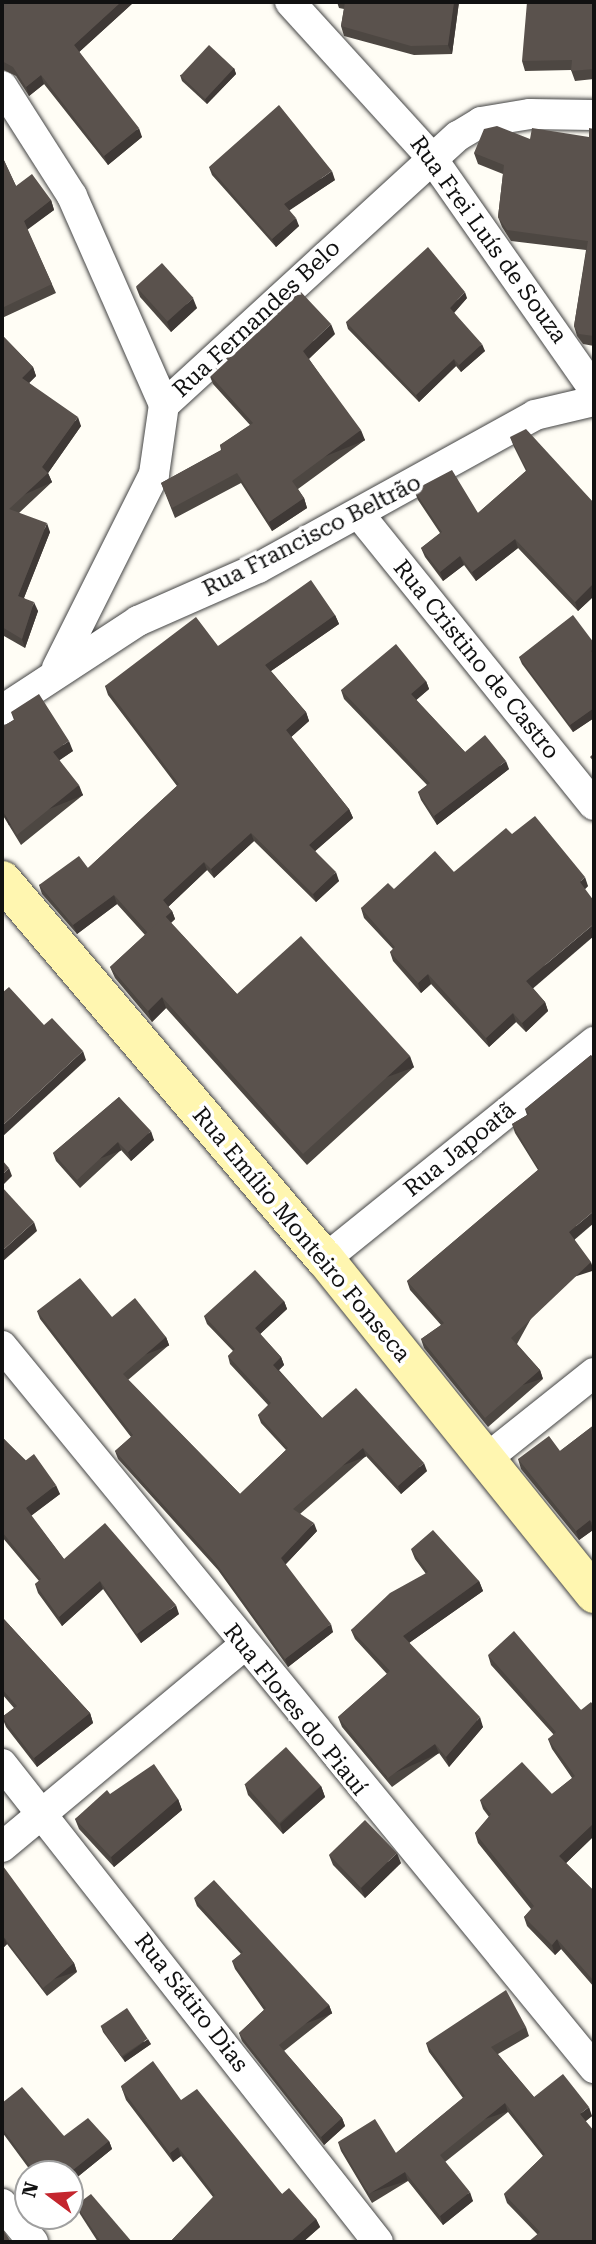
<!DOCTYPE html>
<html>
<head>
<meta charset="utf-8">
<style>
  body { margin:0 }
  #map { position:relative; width:596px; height:2244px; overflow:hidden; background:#fffdf5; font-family:"Roboto Serif",serif }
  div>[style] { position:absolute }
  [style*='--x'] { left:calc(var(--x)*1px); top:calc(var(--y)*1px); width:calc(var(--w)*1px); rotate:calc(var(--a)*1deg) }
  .roads { filter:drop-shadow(0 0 2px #444) drop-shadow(0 0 2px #444) }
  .street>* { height:30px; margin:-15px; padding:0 15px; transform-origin:15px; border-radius:15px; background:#fff }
  .secondary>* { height:38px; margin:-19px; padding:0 19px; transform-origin:19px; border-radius:19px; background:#fff6b0 }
  .wall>* { inset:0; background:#4d4742 }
  .shaded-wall>* { inset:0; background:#3f3936; transform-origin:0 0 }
  .building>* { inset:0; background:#5a524d; transform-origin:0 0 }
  span { translate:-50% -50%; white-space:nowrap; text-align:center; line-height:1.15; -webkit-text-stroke:7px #fff; paint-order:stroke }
  .street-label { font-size:23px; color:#111 }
  .frame { position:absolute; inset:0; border:4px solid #111; pointer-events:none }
  .north { position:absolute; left:14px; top:2160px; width:70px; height:70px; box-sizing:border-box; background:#fff; border:2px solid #a0a0a0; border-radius:50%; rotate:286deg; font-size:19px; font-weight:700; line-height:28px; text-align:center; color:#111 }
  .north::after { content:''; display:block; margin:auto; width:24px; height:32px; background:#c4262e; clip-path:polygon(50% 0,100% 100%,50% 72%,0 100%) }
</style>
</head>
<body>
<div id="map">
  <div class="roads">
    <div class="street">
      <i style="--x:290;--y:2;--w:210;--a:47.7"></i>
      <i style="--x:431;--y:157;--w:284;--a:55"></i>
      <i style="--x:2;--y:86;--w:130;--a:57.5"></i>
      <i style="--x:72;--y:196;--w:228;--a:66.2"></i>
      <i style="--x:359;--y:514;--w:374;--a:51.1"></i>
      <i style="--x:57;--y:668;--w:217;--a:-63.4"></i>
      <i style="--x:154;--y:474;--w:70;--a:-81.8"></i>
      <i style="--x:164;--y:405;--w:398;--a:-42.5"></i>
      <i style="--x:458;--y:136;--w:27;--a:-31"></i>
      <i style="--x:481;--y:122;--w:50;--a:-9.3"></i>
      <i style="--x:530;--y:114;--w:64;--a:0.9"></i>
      <i style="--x:2;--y:710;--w:163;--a:-33.2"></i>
      <i style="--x:138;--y:621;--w:131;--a:-23.8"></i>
      <i style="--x:258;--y:568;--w:316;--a:-28.9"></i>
      <i style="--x:535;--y:415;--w:61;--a:-13.3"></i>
      <i style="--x:325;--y:1259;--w:346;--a:-38.9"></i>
      <i style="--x:2;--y:1346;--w:934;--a:50.65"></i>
      <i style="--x:486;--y:1459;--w:138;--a:-38.5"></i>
      <i style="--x:2;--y:1764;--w:608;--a:51.81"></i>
      <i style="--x:2;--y:1847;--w:314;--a:-39.8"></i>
      <i style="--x:2;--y:2204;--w:49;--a:50.8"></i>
    </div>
    <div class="secondary">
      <i style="--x:2;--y:880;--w:498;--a:49.6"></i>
      <i style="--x:325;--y:1259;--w:430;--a:51.2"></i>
    </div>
  </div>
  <div class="wall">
    <i style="clip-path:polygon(2px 2px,134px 2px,79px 52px,142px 137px,108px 165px,44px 84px,29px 96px,16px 76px,2px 69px)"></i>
    <i style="clip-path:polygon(337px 2px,459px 2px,452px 54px,414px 55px,344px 36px,341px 26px,344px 9px,339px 8px)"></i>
    <i style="clip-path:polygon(594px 2px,594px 79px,575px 81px,571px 70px,525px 71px,522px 61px)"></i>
    <i style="clip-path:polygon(234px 68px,236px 74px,207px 104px,182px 81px,180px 75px)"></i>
    <i style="clip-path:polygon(594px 129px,594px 346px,583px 344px,577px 336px,574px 326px,586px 250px,511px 241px,502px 227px,498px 217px,503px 174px,478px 164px,474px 153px,530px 139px,589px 137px)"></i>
    <i style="clip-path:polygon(2px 156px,16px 186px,51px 200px,54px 210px,27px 229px,56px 293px,2px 318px)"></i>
    <i style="clip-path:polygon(209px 167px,335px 180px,289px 210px,299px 226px,276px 247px,212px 175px)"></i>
    <i style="clip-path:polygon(136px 287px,197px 308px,171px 332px,140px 297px)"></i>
    <i style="clip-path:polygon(467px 298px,454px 313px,485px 351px,461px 372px,456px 366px,419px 402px,348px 329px,346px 322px)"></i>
    <i style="clip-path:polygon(335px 334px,309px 359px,365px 440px,298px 489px,304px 498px,307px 508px,272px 531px,241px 483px,175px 518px,161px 483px,221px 450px,220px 445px,250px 425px,213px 384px,209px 374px)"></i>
    <i style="clip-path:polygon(2px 335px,33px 367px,36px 376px,29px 383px,81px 426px,48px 473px,52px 482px,19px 513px,50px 532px,24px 598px,38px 611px,25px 648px,4px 636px,2px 639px)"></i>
    <i style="clip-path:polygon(510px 437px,594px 503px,594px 596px,578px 611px,518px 548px,476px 581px,464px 565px,443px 581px,425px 557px,421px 548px,440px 533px,418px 500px,414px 490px,478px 513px,526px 471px,514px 447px)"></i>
    <i style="clip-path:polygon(335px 615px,339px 624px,271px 671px,306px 712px,309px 721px,291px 737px,349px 809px,353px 818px,315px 851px,339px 881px,316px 902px,254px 841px,214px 878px,207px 870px,168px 907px,172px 911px,175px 919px,171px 923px,237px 994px,414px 1067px,307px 1165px,166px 1008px,152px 1022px,115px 978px,110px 967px,145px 935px,117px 904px,77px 934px,42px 894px,39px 885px,88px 868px,177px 786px,108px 695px,105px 686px,218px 646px)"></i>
    <i style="clip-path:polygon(594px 643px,594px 718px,573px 732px,522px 664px,519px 657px)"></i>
    <i style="clip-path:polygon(426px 681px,429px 689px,416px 700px,465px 752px,509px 769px,437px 825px,421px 800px,418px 792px,427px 785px,344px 699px,341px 690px)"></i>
    <i style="clip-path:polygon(11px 712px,73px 751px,59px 760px,83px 795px,21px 845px,2px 814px,2px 727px,14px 720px)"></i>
    <i style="clip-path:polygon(512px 834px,588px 886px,585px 889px,533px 988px,545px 1002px,548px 1011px,526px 1032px,516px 1022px,489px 1047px,431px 984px,421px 993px,393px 961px,390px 952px,393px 949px,364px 918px,361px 908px,394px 889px,454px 872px)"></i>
    <i style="clip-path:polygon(591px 1055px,575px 1239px,517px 1344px,540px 1370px,543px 1379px,488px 1427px,424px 1348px,421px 1339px,441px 1325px,410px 1290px,407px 1281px,538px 1170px,515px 1133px,512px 1124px,527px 1115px,525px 1109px)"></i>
    <i style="clip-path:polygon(119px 1097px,154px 1140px,131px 1161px,121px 1150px,80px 1188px,56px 1161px,53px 1153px)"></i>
    <i style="clip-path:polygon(284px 1301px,287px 1309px,260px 1334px,281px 1357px,284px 1365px,279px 1370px,322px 1418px,427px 1471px,401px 1494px,366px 1456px,300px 1514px,317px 1531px,285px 1565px,333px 1632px,288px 1667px,218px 1570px,118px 1459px,115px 1451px,131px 1437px,40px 1319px,37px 1311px,112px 1317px,166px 1337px,169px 1345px,128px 1380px,240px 1494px,286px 1450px,261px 1423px,258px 1415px,268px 1405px,230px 1364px,228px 1356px,233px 1351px,207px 1324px,204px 1316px)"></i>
    <i style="clip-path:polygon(594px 1425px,594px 1531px,593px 1530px,579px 1540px,521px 1469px,518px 1459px,560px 1451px)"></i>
    <i style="clip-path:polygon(2px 1437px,60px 1494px,31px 1516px,64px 1559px,179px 1614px,141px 1643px,103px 1589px,62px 1626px,38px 1593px,35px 1584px,39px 1581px,2px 1537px)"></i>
    <i style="clip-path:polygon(411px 1549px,479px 1581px,483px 1591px,409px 1643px,483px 1727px,449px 1767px,439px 1753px,392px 1787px,342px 1727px,338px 1717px,387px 1674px,355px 1639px,351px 1630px,426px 1574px,415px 1559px)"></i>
    <i style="clip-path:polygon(2px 1617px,90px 1713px,93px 1723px,37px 1767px,6px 1727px,2px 1717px,14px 1708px,2px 1694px)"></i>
    <i style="clip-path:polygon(488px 1655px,581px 1710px,594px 1706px,594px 1836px,566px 1863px,594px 1891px,594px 1987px,561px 1949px,555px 1955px,527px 1926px,524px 1917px,531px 1909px,478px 1843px,475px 1833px,489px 1817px,483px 1809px,480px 1800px,552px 1794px,572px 1778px,552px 1749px,548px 1739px,554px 1735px,491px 1665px)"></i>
    <i style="clip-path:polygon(245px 1785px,321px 1786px,325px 1797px,283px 1834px,248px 1795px)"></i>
    <i style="clip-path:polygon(110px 1794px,178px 1799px,182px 1810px,114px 1867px,79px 1829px,75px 1819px)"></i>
    <i style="clip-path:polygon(329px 1855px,401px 1863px,365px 1898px,333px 1865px)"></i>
    <i style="clip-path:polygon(2px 1867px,74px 1963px,77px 1972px,47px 1996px,7px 1944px,2px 1949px)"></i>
    <i style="clip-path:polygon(194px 1898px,329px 2005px,332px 2013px,284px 2051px,342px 2118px,345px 2126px,324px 2145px,242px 2041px,239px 2033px,264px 2010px,235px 1969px,232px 1961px,241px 1954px,197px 1906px)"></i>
    <i style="clip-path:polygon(101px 2026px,151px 2044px,125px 2062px,103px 2032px)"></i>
    <i style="clip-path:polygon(526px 2027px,529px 2036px,498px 2054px,534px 2097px,592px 2116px,586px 2121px,594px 2242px,538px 2235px,507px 2203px,504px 2194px,543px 2156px,508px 2112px,445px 2162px,473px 2201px,443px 2225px,408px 2181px,372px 2203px,341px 2151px,338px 2142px,396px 2153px,463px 2098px,429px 2052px,426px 2043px)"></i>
    <i style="clip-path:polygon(121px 2086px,181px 2100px,282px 2194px,316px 2219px,320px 2227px,303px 2242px,170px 2242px,213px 2197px,181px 2156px,173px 2162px,126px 2100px)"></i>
    <i style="clip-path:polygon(2px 2103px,64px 2136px,109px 2141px,112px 2149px,70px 2183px,70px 2174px,33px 2174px,2px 2132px)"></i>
    <i style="clip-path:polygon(76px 2205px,132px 2242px,98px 2242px,80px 2214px)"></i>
  </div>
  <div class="shaded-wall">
    <i style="clip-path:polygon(121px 2px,134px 2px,77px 54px,74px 45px)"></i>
    <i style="clip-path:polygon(454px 2px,459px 2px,452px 54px,448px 45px)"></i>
    <i style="clip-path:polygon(234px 68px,236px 74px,207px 104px,205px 99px)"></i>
    <i style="clip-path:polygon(41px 75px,44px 84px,29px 96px,26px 87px)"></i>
    <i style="clip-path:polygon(139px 128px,142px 137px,108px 165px,104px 156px)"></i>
    <i style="clip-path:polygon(332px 171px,335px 180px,287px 212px,284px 204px)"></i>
    <i style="clip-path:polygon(51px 200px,54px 210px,27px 230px,24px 221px)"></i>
    <i style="clip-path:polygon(296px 218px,299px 226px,276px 247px,272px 239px)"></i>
    <i style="clip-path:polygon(465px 292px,467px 298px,452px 315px,450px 308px)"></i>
    <i style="clip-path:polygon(193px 298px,197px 308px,171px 332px,167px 322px)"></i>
    <i style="clip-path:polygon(331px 324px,335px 334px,306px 361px,303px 351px)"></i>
    <i style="clip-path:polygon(482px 344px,485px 351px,461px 372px,459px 365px)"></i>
    <i style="clip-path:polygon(454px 359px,456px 366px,419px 402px,416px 395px)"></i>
    <i style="clip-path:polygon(33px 367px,36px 376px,25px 387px,22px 378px)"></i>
    <i style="clip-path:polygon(78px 417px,81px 426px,46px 476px,42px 467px)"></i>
    <i style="left:361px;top:430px;width:11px;height:86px;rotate:68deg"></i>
    <i style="left:48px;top:473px;width:10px;height:53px;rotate:66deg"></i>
    <i style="clip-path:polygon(304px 498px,307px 508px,272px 531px,269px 522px)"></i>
    <i style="clip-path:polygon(47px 523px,50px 532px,21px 605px,18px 596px)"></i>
    <i style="clip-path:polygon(515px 539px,518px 548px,476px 581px,472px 572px)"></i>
    <i style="clip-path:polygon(460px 556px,464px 565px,443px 581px,440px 572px)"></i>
    <i style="clip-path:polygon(594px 583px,594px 596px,578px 611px,575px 602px)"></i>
    <i style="clip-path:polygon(34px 602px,38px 611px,25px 648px,22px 639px)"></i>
    <i style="clip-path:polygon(335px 615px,339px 624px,268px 673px,265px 665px)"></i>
    <i style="clip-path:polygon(426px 681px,429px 689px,414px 702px,411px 694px)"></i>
    <i style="clip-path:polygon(594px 708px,594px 718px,573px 732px,570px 725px)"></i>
    <i style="clip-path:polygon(306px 712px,309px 721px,289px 739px,286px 730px)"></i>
    <i style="clip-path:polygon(69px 741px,73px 751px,57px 762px,53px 752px)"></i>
    <i style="clip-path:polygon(506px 761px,509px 769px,437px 825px,434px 816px)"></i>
    <i style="left:79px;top:785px;width:11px;height:80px;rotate:68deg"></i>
    <i style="clip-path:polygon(349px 809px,353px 818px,313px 853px,309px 845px)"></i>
    <i style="clip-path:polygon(251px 833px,254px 841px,214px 878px,211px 869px)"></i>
    <i style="clip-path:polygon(204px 862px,207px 870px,166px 909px,163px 900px)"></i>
    <i style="clip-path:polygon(336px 872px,339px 881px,316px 902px,313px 894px)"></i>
    <i style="clip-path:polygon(585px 877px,588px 886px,583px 891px,580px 882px)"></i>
    <i style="clip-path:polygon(114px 895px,117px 904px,77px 934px,73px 925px)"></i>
    <i style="clip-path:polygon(172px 911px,175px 919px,151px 941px,148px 933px)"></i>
    <i style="clip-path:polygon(594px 924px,594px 936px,530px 991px,526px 981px)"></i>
    <i style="clip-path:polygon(428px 974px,431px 984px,421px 993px,418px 983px)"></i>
    <i style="clip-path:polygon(162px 997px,166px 1008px,152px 1022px,148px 1011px)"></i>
    <i style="clip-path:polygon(545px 1002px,548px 1011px,526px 1032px,522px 1023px)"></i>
    <i style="clip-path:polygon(513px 1013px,516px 1022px,489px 1047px,486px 1038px)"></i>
    <i style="clip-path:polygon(83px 1051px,86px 1060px,2px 1137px,2px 1126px)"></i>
    <i style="left:410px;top:1056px;width:12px;height:145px;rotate:70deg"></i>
    <i style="clip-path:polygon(151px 1131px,154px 1140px,131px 1161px,128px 1152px)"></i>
    <i style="left:118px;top:1142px;width:9px;height:56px;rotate:69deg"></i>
    <i style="clip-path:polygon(9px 1168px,12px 1176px,2px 1186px,2px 1175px)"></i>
    <i style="clip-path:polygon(594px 1211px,594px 1223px,573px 1241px,569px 1232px)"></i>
    <i style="clip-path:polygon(34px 1222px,37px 1231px,2px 1262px,2px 1251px)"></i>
    <i style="left:591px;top:1262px;width:9px;height:110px;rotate:72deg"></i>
    <i style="clip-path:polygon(284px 1301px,287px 1309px,258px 1336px,255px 1328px)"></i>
    <i style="left:166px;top:1337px;width:9px;height:57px;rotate:69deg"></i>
    <i style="clip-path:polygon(281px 1357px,284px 1365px,276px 1373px,273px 1365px)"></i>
    <i style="left:540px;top:1370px;width:9px;height:73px;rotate:72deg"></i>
    <i style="left:363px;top:1448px;width:9px;height:93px;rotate:69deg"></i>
    <i style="clip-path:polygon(424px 1463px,427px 1471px,401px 1494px,398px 1486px)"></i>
    <i style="clip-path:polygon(56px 1485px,60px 1494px,29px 1517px,26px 1508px)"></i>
    <i style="clip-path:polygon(590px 1520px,593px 1530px,579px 1540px,576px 1531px)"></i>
    <i style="clip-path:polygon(314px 1523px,317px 1531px,284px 1566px,281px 1558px)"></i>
    <i style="clip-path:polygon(100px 1581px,103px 1589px,62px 1626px,59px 1617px)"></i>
    <i style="clip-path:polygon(479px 1581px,483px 1591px,406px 1645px,403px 1636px)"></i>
    <i style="clip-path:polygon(176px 1605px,179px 1614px,141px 1643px,137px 1634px)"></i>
    <i style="clip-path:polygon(331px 1624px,333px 1632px,288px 1667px,285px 1659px)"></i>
    <i style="clip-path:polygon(90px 1713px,93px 1723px,37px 1767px,34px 1758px)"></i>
    <i style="clip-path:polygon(480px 1717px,483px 1727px,449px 1767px,446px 1757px)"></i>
    <i style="left:435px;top:1744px;width:10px;height:58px;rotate:66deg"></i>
    <i style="clip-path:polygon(321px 1786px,325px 1797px,283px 1834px,280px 1824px)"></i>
    <i style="clip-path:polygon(178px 1799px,182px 1810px,114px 1867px,111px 1857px)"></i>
    <i style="clip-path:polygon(594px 1823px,594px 1836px,563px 1866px,559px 1856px)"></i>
    <i style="clip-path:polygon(397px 1853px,401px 1863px,365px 1898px,361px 1888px)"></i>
    <i style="clip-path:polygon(3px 1936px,7px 1944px,2px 1949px,2px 1937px)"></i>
    <i style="clip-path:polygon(557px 1939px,561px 1949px,555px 1955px,552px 1945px)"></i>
    <i style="left:74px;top:1963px;width:9px;height:40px;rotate:72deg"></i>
    <i style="left:329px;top:2005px;width:9px;height:64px;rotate:69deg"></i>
    <i style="clip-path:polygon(148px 2039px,151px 2044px,125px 2062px,123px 2057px)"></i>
    <i style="left:505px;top:2103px;width:9px;height:83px;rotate:72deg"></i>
    <i style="clip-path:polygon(589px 2107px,592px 2116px,583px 2123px,580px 2114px)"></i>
    <i style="clip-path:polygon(342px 2118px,345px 2126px,324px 2145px,321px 2137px)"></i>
    <i style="clip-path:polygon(109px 2141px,112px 2149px,70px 2183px,70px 2174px,68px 2174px)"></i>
    <i style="clip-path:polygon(178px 2147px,181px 2156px,173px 2162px,170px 2153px)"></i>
    <i style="left:405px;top:2172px;width:9px;height:42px;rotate:72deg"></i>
    <i style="clip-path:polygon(470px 2192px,473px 2201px,443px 2225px,440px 2216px)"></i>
    <i style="clip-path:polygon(316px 2219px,320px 2227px,303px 2242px,290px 2242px)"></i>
  </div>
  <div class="building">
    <i style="clip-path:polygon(2px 2px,121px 2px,74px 45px,139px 128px,104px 156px,41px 75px,26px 87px,13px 67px,2px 61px)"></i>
    <i style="clip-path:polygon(345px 2px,454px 2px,448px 45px,411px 46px,341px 26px)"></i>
    <i style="clip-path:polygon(527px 2px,594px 2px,594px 69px,571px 71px,572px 60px,522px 61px)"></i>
    <i style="left:209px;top:45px;width:34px;height:42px;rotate:43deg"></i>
    <i style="clip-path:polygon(279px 105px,332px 171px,284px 204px,296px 218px,272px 239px,209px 167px)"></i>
    <i style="clip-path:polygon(497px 126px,530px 139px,532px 128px,589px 137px,589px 128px,594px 129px,594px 336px,579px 334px,574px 326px,588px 241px,507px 230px,498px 217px,504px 165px,474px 153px,484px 129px)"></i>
    <i style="clip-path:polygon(2px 156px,16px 186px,32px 174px,51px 200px,24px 221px,52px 284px,2px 308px)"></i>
    <i style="clip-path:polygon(428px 247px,465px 292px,450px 308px,482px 344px,459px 365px,454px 359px,416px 395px,346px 322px)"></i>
    <i style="left:162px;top:263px;width:47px;height:35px;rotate:48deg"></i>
    <i style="clip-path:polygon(300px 291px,331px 324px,303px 351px,361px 430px,292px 481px,304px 498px,269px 522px,237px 473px,172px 508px,161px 483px,222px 450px,220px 445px,253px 423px,209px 374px)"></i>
    <i style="clip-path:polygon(2px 335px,33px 367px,22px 378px,78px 417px,42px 467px,48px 473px,9px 509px,47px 523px,18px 596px,34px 602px,22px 639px,2px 627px)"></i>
    <i style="clip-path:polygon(526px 429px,594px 503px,594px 583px,575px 602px,515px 539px,472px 572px,460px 556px,440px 572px,421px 548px,442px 532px,414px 490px,452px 470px,478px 513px,527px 470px,510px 437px)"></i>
    <i style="clip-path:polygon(311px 580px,335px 615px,265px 665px,306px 712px,286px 730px,349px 809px,309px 845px,336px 872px,313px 894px,251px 833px,211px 869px,204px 862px,163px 900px,172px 911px,148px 933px,114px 895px,73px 925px,39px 885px,79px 856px,88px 868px,179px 784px,105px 686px,196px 617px,218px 646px)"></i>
    <i style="clip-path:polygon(573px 615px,594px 643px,594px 648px,591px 651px,594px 655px,594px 708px,570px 725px,519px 657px)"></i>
    <i style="clip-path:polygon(396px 644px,426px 681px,411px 694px,465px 752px,485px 735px,506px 761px,434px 816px,418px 792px,430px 783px,341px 690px)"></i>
    <i style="clip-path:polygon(39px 694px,69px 741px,53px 752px,79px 785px,17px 835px,2px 810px,2px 727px,15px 719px,11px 712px)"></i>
    <i style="clip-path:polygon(594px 753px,594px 762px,590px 757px)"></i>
    <i style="clip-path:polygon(535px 816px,585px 877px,580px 882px,594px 901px,594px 924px,526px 981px,545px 1002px,522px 1023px,513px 1013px,486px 1038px,428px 974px,418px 983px,390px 952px,395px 947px,361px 908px,388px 883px,394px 889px,435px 851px,454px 872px,506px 828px,512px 834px)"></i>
    <i style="clip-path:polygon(165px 916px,237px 994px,301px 936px,410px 1056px,303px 1154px,162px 997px,148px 1011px,110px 967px)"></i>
    <i style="clip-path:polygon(9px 987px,44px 1025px,52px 1018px,83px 1051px,2px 1126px,2px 993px)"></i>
    <i style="clip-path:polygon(591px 1055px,594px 1058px,594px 1211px,569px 1232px,591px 1262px,511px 1338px,540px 1370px,485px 1418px,421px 1339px,444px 1323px,407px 1281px,539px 1169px,512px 1124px,529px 1114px,525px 1109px)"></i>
    <i style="clip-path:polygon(119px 1097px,151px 1131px,128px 1152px,118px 1142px,77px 1180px,53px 1153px)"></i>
    <i style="clip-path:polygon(2px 1160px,9px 1168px,2px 1175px)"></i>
    <i style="clip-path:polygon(2px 1187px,34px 1222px,2px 1251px)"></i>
    <i style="clip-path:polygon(255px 1270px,284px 1301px,255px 1328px,281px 1357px,273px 1365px,322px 1418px,356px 1388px,424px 1463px,398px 1486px,363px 1448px,293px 1509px,314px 1523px,281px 1558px,331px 1624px,285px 1659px,215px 1562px,115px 1451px,133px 1435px,37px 1311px,80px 1278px,112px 1317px,135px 1298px,166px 1337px,123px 1374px,240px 1494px,288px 1448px,258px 1415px,271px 1403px,228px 1356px,235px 1349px,204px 1316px)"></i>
    <i style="clip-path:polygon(594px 1425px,594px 1525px,590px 1520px,576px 1531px,518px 1459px,549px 1436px,560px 1451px)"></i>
    <i style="clip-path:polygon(2px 1437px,25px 1461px,34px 1454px,56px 1485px,26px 1508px,64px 1559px,105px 1523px,176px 1605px,137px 1634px,100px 1581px,59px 1617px,35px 1584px,41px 1579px,2px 1532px)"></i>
    <i style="clip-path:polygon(433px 1530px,479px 1581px,403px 1636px,480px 1717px,446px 1757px,435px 1744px,388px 1778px,338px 1717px,390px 1671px,351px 1630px,390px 1593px,428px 1572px,411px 1549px)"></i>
    <i style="clip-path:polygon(2px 1617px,90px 1713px,34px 1758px,2px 1717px,17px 1706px,2px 1689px)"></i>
    <i style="clip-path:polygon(514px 1631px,581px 1710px,591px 1702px,594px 1706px,594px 1823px,559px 1856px,594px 1891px,594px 1981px,557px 1939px,552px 1945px,524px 1917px,534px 1906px,475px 1833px,491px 1814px,480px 1800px,522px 1762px,552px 1794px,575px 1776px,548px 1739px,556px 1732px,488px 1655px)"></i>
    <i style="left:286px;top:1747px;width:52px;height:56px;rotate:48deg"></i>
    <i style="clip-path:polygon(154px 1764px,178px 1799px,111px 1857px,75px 1819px,107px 1790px,110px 1794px)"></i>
    <i style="left:365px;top:1820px;width:46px;height:50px;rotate:46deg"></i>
    <i style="clip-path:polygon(3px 1866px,74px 1963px,43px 1988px,3px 1936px,2px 1937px,2px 1867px)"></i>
    <i style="clip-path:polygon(214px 1880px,329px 2005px,279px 2045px,342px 2118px,321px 2137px,239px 2033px,266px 2008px,232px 1961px,243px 1952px,194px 1898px)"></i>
    <i style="clip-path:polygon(506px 1990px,526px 2027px,491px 2047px,534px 2097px,563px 2074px,589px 2107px,580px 2114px,594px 2131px,594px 2242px,528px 2242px,540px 2232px,504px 2194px,545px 2154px,505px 2103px,440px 2155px,470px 2192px,440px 2216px,405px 2172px,369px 2194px,338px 2142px,375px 2119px,396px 2153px,465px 2096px,426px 2043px)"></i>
    <i style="left:127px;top:2008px;width:37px;height:32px;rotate:56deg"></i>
    <i style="clip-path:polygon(153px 2061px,181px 2100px,197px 2089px,282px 2194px,289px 2188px,316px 2219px,290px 2242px,170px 2242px,215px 2195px,178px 2147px,170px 2153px,123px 2091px,121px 2086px)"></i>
    <i style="clip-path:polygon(22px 2087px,64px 2136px,88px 2118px,109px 2141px,68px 2174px,36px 2174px,2px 2128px,2px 2103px)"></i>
    <i style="clip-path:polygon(91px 2194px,132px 2242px,101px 2242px,76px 2205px)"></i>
    <i style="clip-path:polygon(2px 2228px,11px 2242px,2px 2242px)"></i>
  </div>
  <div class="street-label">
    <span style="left:488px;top:240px;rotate:54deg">Rua Frei Luís de Souza</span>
    <span style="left:257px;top:319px;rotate:-43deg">Rua Fernandes Belo</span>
    <span style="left:312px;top:536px;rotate:-27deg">Rua Francisco Beltrão</span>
    <span style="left:476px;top:660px;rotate:51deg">Rua Cristino de Castro</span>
    <span style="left:460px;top:1150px;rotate:-39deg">Rua Japoatã</span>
    <span style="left:301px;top:1235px;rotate:50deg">Rua Emílio Monteiro Fonseca</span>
    <span style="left:295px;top:1710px;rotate:51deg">Rua Flores do Piauí</span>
    <span style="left:191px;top:2003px;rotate:52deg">Rua Sátiro Dias</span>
  </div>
  <div class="frame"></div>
  <div class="north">N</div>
</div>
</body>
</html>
